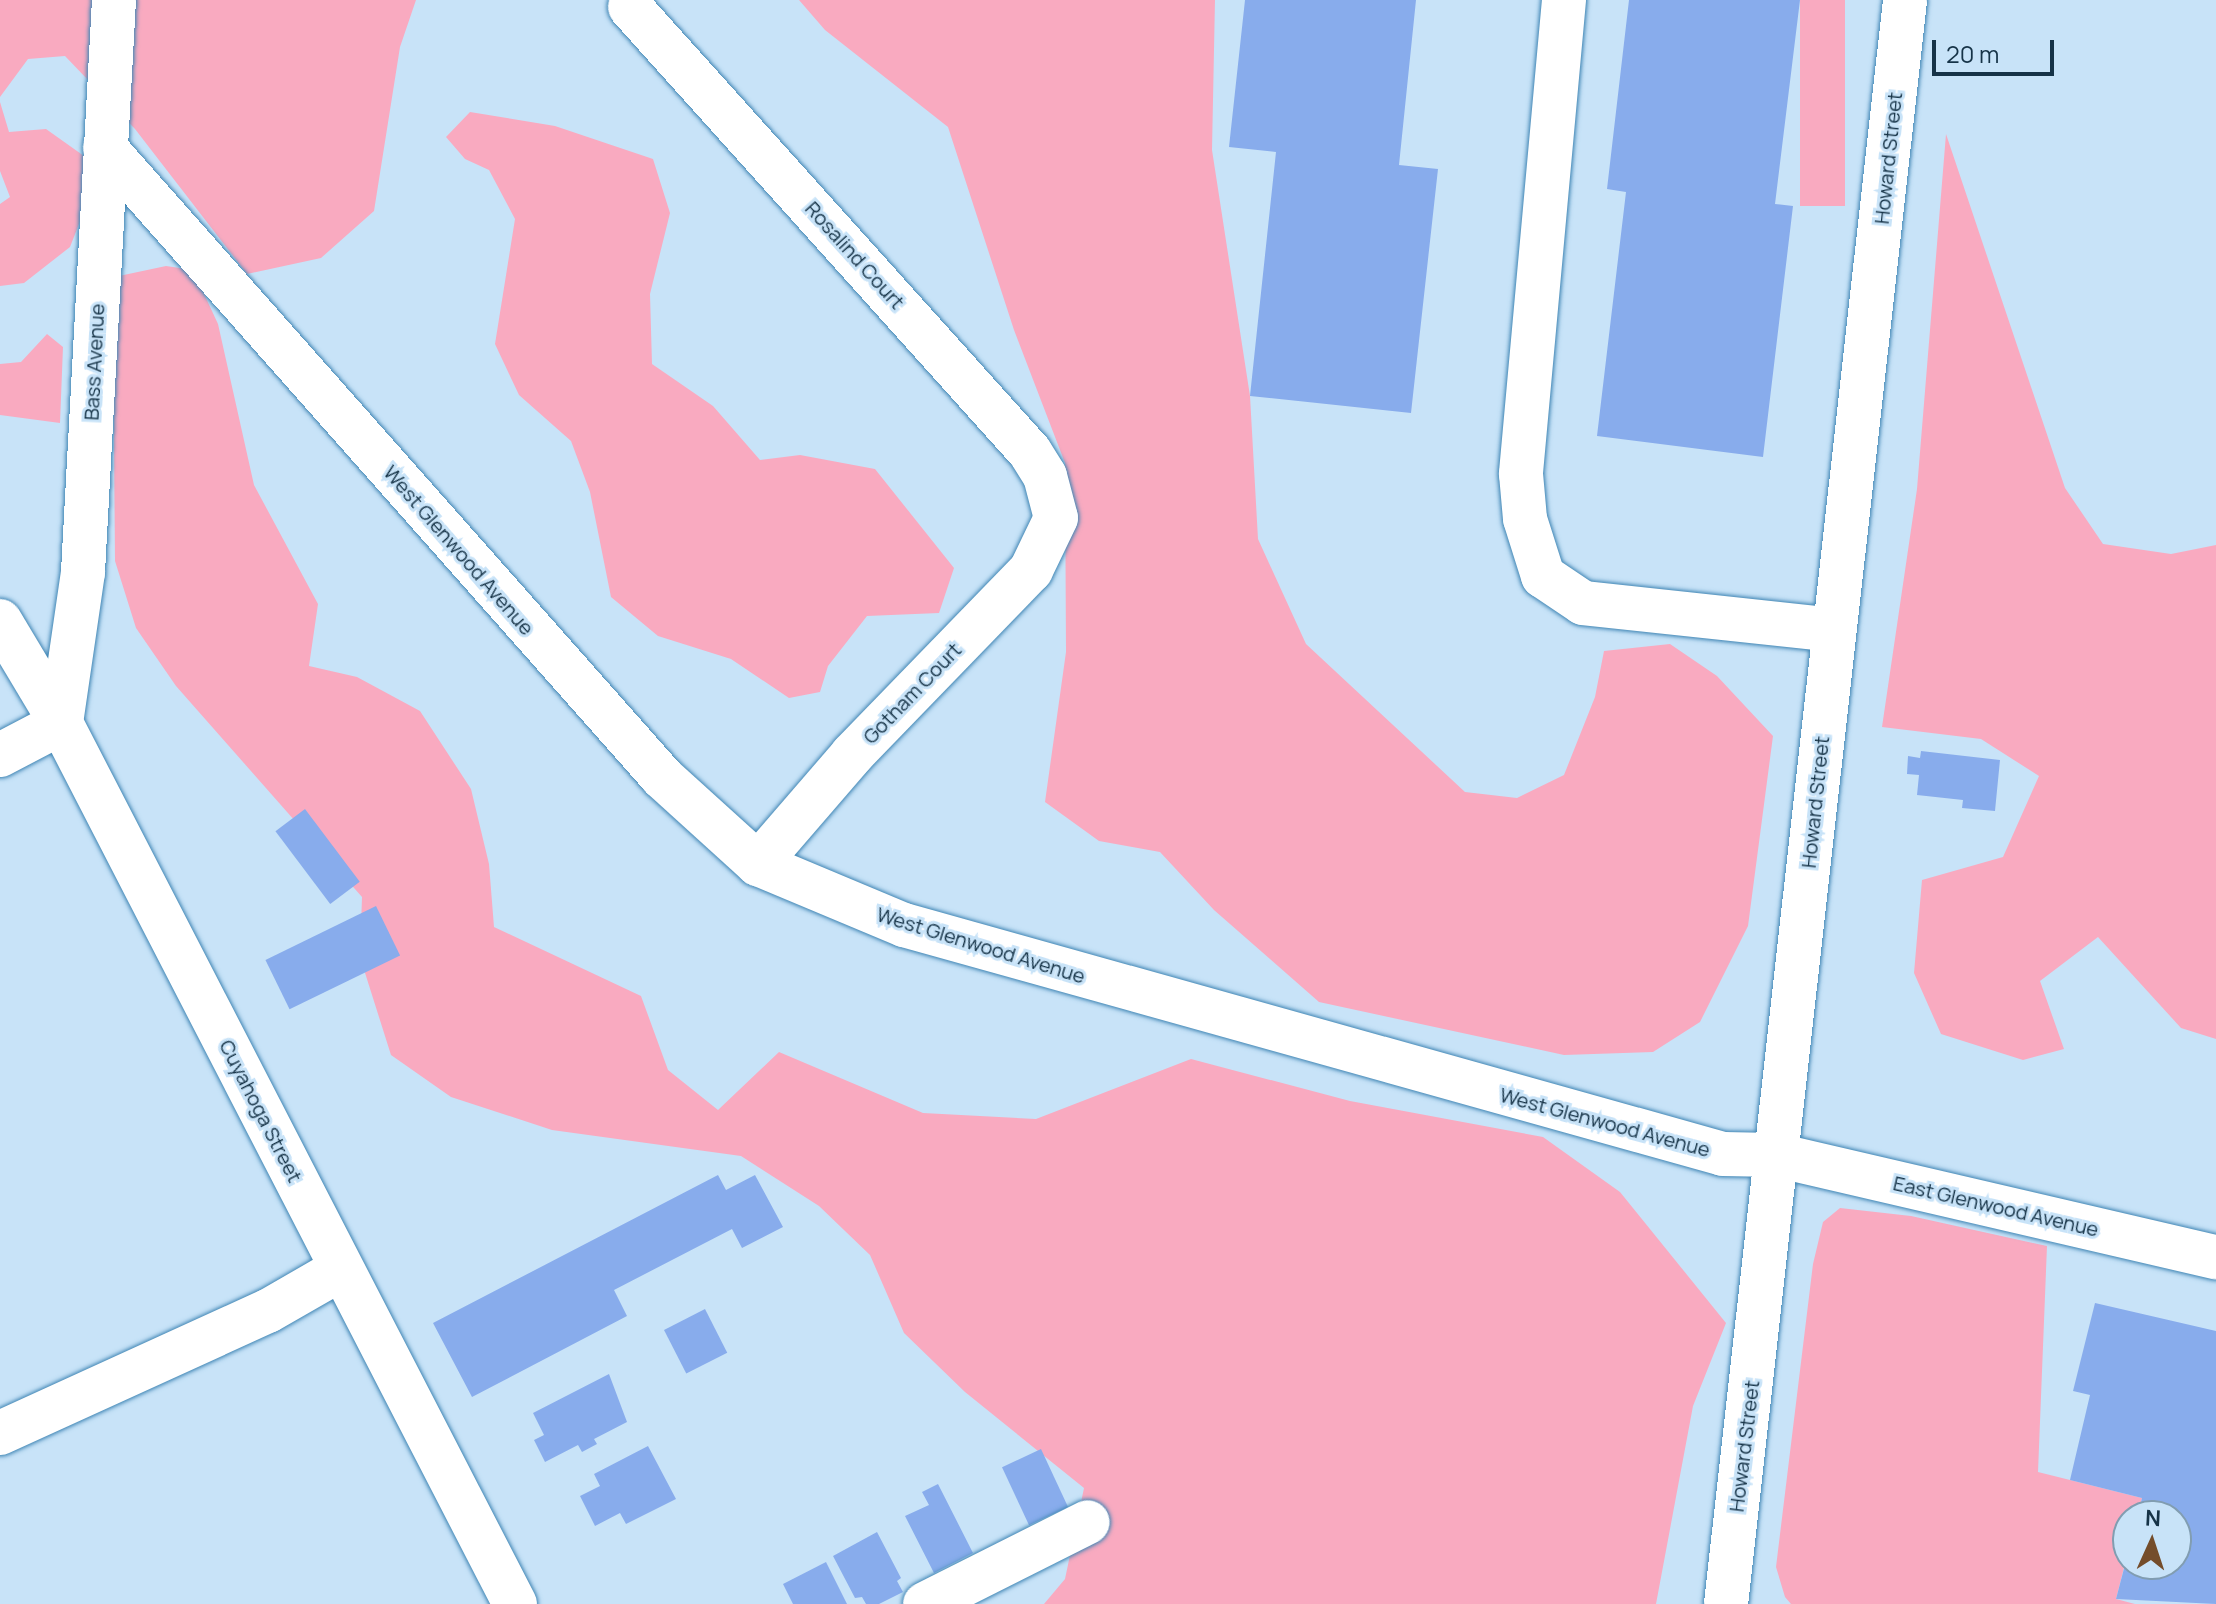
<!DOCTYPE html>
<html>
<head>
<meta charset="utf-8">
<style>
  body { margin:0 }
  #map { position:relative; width:2216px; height:1604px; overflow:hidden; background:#c8e3f8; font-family:Manrope,sans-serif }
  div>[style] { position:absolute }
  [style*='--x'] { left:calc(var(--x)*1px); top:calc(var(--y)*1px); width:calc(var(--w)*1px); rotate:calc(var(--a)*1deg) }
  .green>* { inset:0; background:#f9aac0; transform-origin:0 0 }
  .building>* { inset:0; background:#88acec; transform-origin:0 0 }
  .roads { filter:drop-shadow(0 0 2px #3f85b4) drop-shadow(0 0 2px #3f85b4) }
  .minor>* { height:44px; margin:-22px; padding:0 22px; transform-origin:22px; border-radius:22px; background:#fff }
  .major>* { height:44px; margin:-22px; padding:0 22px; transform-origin:22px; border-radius:22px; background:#fff }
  span { translate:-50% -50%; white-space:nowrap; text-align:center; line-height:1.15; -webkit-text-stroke:6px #c8e3f8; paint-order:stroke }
  .street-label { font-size:20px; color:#163347 }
  .north { position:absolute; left:2112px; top:1500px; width:80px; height:80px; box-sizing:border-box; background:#c8e3f8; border:2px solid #819db1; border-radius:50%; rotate:3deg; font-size:22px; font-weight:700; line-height:32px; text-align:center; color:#163347 }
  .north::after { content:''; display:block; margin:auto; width:28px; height:36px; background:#744d2b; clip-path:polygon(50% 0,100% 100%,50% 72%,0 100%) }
  .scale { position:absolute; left:1932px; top:40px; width:122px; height:36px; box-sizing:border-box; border:4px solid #163347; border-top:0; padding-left:10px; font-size:24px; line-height:28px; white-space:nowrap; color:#163347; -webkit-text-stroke:6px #c8e3f8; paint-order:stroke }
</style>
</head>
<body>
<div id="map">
  <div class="green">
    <i style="clip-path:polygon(0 0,416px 0,400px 47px,374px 211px,321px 258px,247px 274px,135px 129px,65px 56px,28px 59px,0 97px)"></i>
    <i style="clip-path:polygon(799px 0,1215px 0,1212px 150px,1250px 396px,1258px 539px,1306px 644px,1465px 792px,1517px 798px,1564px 775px,1595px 697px,1604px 651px,1670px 644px,1717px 676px,1773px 736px,1748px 926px,1700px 1022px,1653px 1052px,1564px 1055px,1319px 1002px,1214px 910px,1160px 852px,1099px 841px,1045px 802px,1066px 652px,1065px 463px,1014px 330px,948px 127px,825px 30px)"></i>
    <i style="left:1800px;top:0;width:45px;height:206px"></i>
    <i style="clip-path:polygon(0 102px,9px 132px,46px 129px,84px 156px,86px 206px,70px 247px,24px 283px,0 286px,0 204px,10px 197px,0 171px)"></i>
    <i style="clip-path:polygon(470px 112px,555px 126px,653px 159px,670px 213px,650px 294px,652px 364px,713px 406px,760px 460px,800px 455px,875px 469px,954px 568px,939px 613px,867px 616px,828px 666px,820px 692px,789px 698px,731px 659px,658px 636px,611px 597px,590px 492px,571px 441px,519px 395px,495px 344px,515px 219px,489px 170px,465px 159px,446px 137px)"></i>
    <i style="clip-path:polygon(1946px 134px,2065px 488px,2103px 544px,2171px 554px,2216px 545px,2216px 1039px,2181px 1028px,2098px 937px,2040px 981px,2064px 1049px,2023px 1060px,1941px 1034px,1914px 973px,1922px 880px,2003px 857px,2039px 776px,1981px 739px,1882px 727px,1917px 489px)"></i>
    <i style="clip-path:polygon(166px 266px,193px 270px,218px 324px,254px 485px,318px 604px,309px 666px,357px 677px,420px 711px,471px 789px,489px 864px,494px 927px,641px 996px,668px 1070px,718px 1110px,779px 1052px,923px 1113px,1036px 1119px,1191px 1059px,1350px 1101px,1543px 1137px,1620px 1192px,1726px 1323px,1693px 1406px,1656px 1604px,1044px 1604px,1065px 1579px,1084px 1488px,965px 1392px,904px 1333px,870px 1255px,819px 1206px,741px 1156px,552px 1130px,451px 1097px,391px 1055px,360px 957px,362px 897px,176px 686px,136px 628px,115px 561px,113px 329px,119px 276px)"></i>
    <i style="clip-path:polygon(47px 334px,63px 347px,60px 423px,0 415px,0 364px,21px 362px)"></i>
    <i style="clip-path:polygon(1840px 1208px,1911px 1216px,2047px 1246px,2038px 1472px,2142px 1498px,2138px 1516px,2128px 1516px,2128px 1552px,2116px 1599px,2135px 1604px,1791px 1604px,1785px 1597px,1776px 1567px,1813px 1264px,1823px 1222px)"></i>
  </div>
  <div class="building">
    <i style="clip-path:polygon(1245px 0,1416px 0,1399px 165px,1438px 169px,1411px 413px,1250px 396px,1276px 152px,1229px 147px)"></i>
    <i style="clip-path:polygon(1629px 0,1800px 0,1775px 204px,1793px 206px,1763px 457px,1597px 436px,1626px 192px,1607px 189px)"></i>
    <i style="clip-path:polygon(1921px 751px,2000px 760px,1995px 811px,1962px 808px,1963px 800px,1917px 795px,1919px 775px,1907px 774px,1908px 756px,1920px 758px)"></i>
    <i style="left:305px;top:809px;width:91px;height:37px;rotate:53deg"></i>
    <i style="left:376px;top:906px;width:55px;height:123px;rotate:64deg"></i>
    <i style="clip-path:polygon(718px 1175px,726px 1190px,755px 1175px,783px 1227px,742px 1248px,732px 1229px,614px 1290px,627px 1316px,472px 1397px,433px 1323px)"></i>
    <i style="clip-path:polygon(2095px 1303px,2216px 1331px,2216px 1604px,2116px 1599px,2127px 1557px,2128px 1564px,2176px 1564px,2176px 1516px,2138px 1516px,2142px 1498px,2070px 1480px,2090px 1395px,2073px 1391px)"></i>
    <i style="left:705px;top:1309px;width:49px;height:46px;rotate:63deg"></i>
    <i style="clip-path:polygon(609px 1374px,627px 1422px,594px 1439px,597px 1444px,582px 1452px,578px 1445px,545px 1462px,534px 1440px,544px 1435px,533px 1413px)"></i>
    <i style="clip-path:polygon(648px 1446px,676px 1499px,626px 1524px,620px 1513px,595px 1526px,580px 1496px,600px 1486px,594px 1474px)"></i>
    <i style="left:1041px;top:1449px;width:64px;height:43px;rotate:65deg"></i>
    <i style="clip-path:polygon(938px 1484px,973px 1553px,934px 1573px,905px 1516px,929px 1505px,922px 1492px)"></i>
    <i style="clip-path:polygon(877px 1532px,901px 1578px,897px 1581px,903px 1592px,879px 1604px,866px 1604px,862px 1597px,855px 1598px,833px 1556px)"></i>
    <i style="clip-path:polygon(826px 1562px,847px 1604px,793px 1604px,783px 1584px)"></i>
  </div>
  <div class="roads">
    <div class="minor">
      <i style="--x:1564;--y:0;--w:476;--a:95.2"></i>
      <i style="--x:1521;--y:474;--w:45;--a:84.9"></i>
      <i style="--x:1525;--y:519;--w:60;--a:72.5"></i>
      <i style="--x:1543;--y:576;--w:48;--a:34"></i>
      <i style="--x:1583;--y:603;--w:252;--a:6.1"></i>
      <i style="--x:630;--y:7;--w:598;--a:48.05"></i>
      <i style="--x:1030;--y:452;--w:28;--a:58"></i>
      <i style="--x:1045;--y:476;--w:43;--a:75.3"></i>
      <i style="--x:1056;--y:518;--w:58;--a:115.7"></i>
      <i style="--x:1031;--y:570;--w:257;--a:134.1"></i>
      <i style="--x:852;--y:755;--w:144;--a:130.8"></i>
      <i style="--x:105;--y:148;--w:840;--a:48.47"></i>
      <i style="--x:662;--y:777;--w:130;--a:42.2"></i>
      <i style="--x:758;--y:864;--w:158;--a:22.7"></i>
      <i style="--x:904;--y:925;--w:850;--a:15.62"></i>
      <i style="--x:1723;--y:1154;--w:53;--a:1.1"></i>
      <i style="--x:1776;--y:1155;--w:452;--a:13.1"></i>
      <i style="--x:0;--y:621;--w:119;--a:59.1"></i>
      <i style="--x:61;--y:723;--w:991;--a:62.74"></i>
      <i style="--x:0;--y:755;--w:69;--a:-27.7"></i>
      <i style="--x:61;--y:723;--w:153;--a:-81.7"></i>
      <i style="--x:83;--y:572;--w:573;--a:-86.9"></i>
      <i style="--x:0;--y:1433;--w:294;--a:-24.5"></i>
      <i style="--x:268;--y:1311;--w:84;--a:-29.9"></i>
      <i style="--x:925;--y:1604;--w:182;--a:-26.7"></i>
    </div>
    <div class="major">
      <i style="--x:1726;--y:1604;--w:1614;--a:-83.63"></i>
    </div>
  </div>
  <div class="street-label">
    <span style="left:1888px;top:158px;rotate:-84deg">Howard Street</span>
    <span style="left:855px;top:255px;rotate:48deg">Rosalind Court</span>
    <span style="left:94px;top:362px;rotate:-87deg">Bass Avenue</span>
    <span style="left:459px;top:550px;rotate:49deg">West Glenwood Avenue</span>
    <span style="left:912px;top:693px;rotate:-46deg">Gotham Court</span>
    <span style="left:1815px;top:802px;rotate:-84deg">Howard Street</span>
    <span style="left:981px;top:945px;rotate:17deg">West Glenwood Avenue</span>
    <span style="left:261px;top:1111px;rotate:63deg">Cuyahoga Street</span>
    <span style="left:1605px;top:1122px;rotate:15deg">West Glenwood Avenue</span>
    <span style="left:1996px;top:1206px;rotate:13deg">East Glenwood Avenue</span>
    <span style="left:1744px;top:1446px;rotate:-83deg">Howard Street</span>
  </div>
  <div class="north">N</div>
  <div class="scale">20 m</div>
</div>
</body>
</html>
